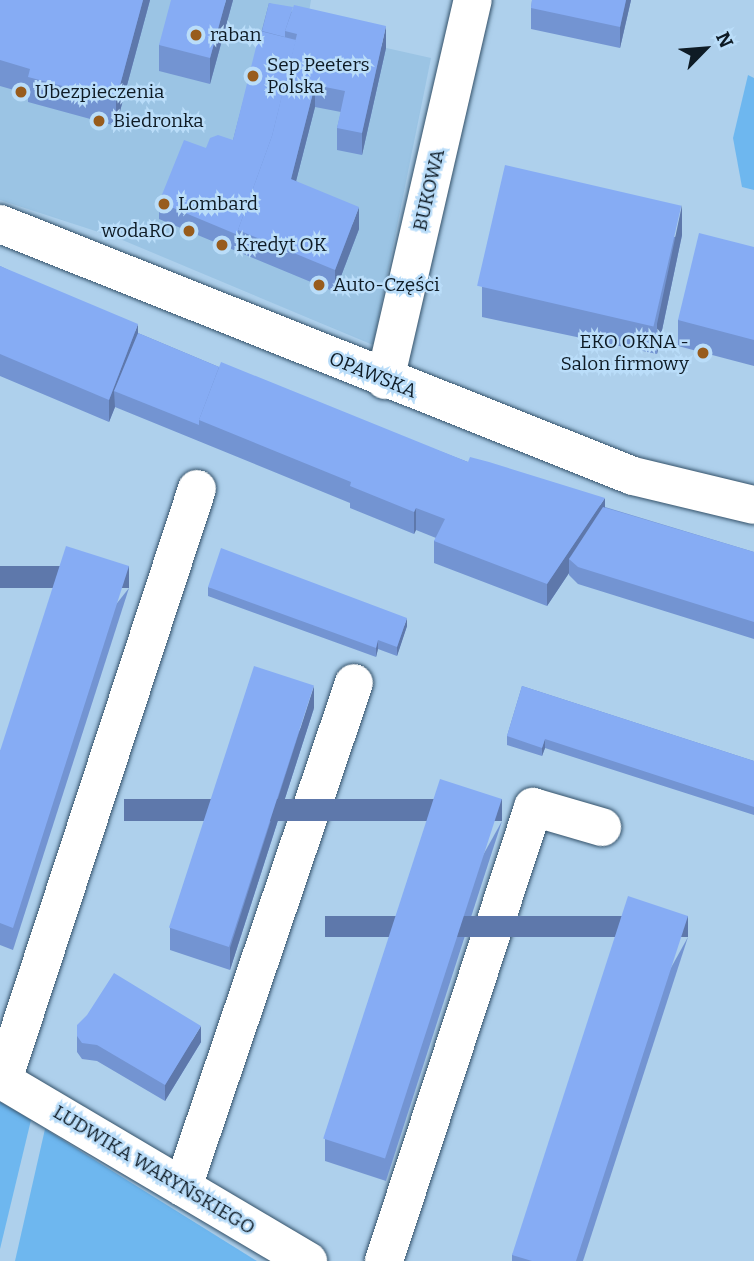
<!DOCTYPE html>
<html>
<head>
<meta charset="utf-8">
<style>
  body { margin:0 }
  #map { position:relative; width:754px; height:1261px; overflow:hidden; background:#aed0ec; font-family:Bitter,serif }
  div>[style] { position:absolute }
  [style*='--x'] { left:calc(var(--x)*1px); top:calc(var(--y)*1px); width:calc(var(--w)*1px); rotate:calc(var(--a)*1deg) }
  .built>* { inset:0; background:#9bc4e4 }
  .green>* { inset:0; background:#6eb7ef }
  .roads { filter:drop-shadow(0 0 2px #335169) drop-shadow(0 0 2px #335169) }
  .street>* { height:38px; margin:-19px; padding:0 19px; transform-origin:19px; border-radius:19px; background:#fff }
  .wall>* { inset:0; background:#7394d2 }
  .shaded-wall>* { inset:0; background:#5e78ab; transform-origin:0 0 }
  .building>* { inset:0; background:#86acf4; transform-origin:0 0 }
  .dots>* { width:19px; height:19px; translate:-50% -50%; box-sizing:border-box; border:4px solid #baddf9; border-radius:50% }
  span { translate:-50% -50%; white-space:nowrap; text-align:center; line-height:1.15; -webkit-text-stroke:5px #baddf9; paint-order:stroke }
  .poi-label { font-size:19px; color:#0e1b25 }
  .left { translate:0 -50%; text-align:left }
  .right { translate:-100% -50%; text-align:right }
  .street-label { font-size:19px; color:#0e1b25 }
  .north { position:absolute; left:670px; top:14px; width:70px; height:70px; -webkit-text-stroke:5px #baddf9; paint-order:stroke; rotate:65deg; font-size:19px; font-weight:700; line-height:28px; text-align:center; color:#0e1b25 }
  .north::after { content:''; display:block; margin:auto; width:24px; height:32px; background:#0e1b25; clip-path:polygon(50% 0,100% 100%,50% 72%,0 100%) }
</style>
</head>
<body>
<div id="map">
  <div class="built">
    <i style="clip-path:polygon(0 0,311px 0,306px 30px,431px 58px,373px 345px,120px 239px,0 200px)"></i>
  </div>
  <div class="green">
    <i style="clip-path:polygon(748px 75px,754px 78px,754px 190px,742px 187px,733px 138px)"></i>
    <i style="clip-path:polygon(0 1102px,31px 1120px,0 1249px)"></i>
    <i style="clip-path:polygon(45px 1129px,257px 1261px,15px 1261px)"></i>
  </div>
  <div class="roads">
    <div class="street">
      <i style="--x:0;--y:224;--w:681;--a:21.71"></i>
      <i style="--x:633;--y:476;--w:124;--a:13.5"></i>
      <i style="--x:385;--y:380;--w:390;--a:-77"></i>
      <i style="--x:0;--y:1079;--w:358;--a:30.6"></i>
      <i style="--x:3;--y:1080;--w:622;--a:-71.83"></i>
      <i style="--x:183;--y:1187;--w:532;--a:-71.26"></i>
      <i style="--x:384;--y:1261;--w:478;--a:-71.8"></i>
      <i style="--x:533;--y:807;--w:72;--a:16.2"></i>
    </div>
  </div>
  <div class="wall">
    <i style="clip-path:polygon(0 0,150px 0,116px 126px,28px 102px,28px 94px,0 86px)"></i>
    <i style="clip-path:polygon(233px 0,210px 84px,159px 71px,159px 45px)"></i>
    <i style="clip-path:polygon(532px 0,631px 0,620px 48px,531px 29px,531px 8px)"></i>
    <i style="clip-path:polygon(269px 3px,386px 48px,362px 155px,337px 150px,337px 128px,341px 112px,315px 107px,296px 181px,359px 229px,335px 292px,159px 219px,159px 202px,206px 148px,233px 140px)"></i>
    <i style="clip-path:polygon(682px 235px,657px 354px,482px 317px,482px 287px)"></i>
    <i style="clip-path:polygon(754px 247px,754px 366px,678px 346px,678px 320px)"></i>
    <i style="clip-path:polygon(0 266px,138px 333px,219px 367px,468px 462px,605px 507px,754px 552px,754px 639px,578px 584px,569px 575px,569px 573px,547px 606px,434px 563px,434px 541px,436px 538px,416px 530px,414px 534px,350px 508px,350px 503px,115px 407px,109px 422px,0 376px)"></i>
    <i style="clip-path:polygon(208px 587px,407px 626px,397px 656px,378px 649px,376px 657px,208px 596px)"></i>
    <i style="clip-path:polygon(129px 588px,13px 950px,0 945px,0 751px)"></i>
    <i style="clip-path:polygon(522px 686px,754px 761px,754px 815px,545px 748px,542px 756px,507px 745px,507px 736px)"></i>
    <i style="clip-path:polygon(314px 708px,230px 970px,170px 950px,170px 928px)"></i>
    <i style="clip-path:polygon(502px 821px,386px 1181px,325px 1161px,325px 1139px)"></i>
    <i style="clip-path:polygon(688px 937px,583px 1261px,512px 1261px,512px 1255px)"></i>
    <i style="clip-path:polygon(77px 1025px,201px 1042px,165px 1101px,97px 1061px,82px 1059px,77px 1052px)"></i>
  </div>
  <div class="shaded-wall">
    <i style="clip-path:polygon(143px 0,150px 0,116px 126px,116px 100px)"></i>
    <i style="clip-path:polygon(226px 0,233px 0,210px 84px,210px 58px)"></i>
    <i style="clip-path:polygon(626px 0,631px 0,620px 48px,620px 27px)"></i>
    <i style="clip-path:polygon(386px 26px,386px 48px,362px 155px,362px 133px)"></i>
    <i style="clip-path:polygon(315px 85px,315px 107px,291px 201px,291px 179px)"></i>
    <i style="clip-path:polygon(682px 205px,682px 235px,657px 354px,657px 324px)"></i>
    <i style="clip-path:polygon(359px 207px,359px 229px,335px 292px,335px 270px)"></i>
    <i style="clip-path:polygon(138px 324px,138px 346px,114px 391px,115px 407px,109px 422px,109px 400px)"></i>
    <i style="clip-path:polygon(605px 498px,605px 520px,569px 559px,569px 573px,547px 606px,547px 584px)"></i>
    <i style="clip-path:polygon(416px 508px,416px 530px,414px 534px,414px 512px)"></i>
    <i style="left:129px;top:566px;width:22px;height:380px;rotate:90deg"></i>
    <i style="clip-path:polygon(407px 618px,407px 626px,397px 656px,397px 647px)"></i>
    <i style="clip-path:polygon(378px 640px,378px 649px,376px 657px,376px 648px)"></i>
    <i style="clip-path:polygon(314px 686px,314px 708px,230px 970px,230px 948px)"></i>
    <i style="clip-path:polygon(545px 739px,545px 748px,542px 756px,542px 748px)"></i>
    <i style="left:502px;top:799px;width:22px;height:378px;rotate:90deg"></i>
    <i style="left:688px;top:916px;width:21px;height:363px;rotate:90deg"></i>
    <i style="clip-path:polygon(201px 1026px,201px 1042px,165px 1101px,165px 1085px)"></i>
  </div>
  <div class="building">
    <i style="clip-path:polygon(0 0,143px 0,116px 100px,28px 77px,30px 69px,0 60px)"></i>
    <i style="clip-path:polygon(171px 0,226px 0,210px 58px,159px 45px)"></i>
    <i style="clip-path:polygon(532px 0,626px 0,620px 27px,531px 8px)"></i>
    <i style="clip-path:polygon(269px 3px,293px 7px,285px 31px,285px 37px,262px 31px)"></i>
    <i style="clip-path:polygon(294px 5px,386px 26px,362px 133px,337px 128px,345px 91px,315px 85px,291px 179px,359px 207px,335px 270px,238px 230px,272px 136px,297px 34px,285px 31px)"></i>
    <i style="clip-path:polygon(260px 31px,296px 40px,272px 136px,238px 230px,238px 235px,159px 202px,184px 140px,206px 148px,210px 138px,218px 135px,233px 140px)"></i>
    <i style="left:505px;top:165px;width:181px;height:124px;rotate:13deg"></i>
    <i style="clip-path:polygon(699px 233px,754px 247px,754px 340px,678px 320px)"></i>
    <i style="clip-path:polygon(0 266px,138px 324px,109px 400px,0 354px)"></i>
    <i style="clip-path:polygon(138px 333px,219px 367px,199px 420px,199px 425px,114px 391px)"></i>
    <i style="clip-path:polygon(221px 362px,468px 462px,470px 457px,489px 462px,605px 498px,547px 584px,434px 541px,445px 519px,416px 508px,414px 512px,350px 486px,351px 482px,199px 420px)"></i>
    <i style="clip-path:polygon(603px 507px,754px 552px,754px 622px,578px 567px,569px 559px)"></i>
    <i style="clip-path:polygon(66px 546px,129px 566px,13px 928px,0 923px,0 751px)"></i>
    <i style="clip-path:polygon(221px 548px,407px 618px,397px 647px,378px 640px,376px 648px,208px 587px)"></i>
    <i style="left:254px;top:666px;width:63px;height:275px;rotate:18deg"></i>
    <i style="clip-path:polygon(522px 686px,754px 761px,754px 807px,545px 739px,542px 748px,507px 736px)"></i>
    <i style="left:440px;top:779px;width:65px;height:378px;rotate:18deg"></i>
    <i style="clip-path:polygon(628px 896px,688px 916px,576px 1261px,532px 1261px,512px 1255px)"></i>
    <i style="clip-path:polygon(114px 973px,201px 1026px,165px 1085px,97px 1045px,82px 1043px,77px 1036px,77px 1025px,87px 1015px)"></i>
  </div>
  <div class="dots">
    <i style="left:196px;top:35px;background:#985c1d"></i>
    <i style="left:253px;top:76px;background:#985c1d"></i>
    <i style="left:21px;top:92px;background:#985c1d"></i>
    <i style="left:99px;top:121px;background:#985c1d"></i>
    <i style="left:164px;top:204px;background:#985c1d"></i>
    <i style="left:189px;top:231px;background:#985c1d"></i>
    <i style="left:222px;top:245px;background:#985c1d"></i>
    <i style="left:319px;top:285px;background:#985c1d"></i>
    <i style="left:703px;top:353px;background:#985c1d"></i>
  </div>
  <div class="poi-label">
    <span class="left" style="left:210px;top:35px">raban</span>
    <span class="left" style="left:267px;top:76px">Sep Peeters<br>Polska</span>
    <span class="left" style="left:35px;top:92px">Ubezpieczenia</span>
    <span class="left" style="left:113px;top:121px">Biedronka</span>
    <span class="left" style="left:178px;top:204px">Lombard</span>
    <span class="right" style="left:175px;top:231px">wodaRO</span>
    <span class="left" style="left:236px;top:245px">Kredyt OK</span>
    <span class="left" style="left:333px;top:285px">Auto-Części</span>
    <span class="right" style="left:689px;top:353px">EKO OKNA -<br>Salon firmowy</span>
  </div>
  <div class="street-label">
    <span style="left:429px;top:190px;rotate:-77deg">BUKOWA</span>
    <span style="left:373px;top:375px;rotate:22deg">OPAWSKA</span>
    <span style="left:154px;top:1170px;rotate:31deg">LUDWIKA WARYŃSKIEGO</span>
  </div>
  <div class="north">N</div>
</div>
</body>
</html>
